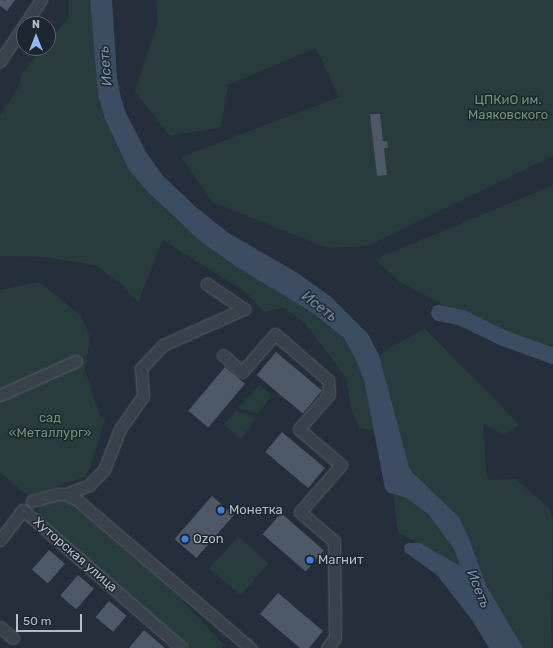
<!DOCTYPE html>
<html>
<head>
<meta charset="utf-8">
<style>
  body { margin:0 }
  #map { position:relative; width:553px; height:648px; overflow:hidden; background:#252f3b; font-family:Rubik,sans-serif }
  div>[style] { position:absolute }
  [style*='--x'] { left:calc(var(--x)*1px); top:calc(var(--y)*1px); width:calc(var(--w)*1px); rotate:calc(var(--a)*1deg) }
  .green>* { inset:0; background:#283c3d; transform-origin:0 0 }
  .water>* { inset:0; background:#3c4d63 }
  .river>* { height:16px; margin:-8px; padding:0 8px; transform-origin:8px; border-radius:8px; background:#3c4d63 }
  .building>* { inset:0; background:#4e5967; transform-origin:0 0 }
  .roads { filter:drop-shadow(0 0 1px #575f69) drop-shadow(0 0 1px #575f69) }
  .minor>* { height:11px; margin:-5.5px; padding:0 5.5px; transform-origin:5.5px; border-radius:5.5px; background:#39414b }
  .dots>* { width:11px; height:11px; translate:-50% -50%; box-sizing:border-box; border:2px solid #1e2630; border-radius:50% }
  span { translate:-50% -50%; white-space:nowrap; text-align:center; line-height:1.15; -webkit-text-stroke:3px #1e2630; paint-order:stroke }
  .park-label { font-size:13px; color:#6d9675 }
  .poi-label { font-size:13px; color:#b4bcc7 }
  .left { translate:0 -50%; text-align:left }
  .street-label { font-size:13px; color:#b4bcc7 }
  .water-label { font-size:14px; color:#7e93ac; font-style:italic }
  .north { position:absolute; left:16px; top:16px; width:40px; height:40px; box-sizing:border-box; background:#1e2630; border:1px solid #5a626c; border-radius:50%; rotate:0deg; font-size:11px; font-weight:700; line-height:16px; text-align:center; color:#b4bcc7 }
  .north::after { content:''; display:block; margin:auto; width:14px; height:18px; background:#90b8f0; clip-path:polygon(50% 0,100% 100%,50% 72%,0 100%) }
  .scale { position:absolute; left:16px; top:614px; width:66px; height:18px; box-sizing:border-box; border:2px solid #b4bcc7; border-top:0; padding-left:5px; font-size:12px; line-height:14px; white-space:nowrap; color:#b4bcc7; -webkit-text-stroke:3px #1e2630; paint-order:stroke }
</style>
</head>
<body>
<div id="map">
  <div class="green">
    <i style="clip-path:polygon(69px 0,90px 0,98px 95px,105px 119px,129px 170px,176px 219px,235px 266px,313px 313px,344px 338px,355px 358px,364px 380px,374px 431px,359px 428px,351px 408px,346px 377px,302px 320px,283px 308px,264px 312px,247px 293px,163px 240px,138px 302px,119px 282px,95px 265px,44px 257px,0 256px,0 116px,19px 86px,22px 73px,43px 48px,48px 48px,48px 42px,69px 17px)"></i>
    <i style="clip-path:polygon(156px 0,553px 0,553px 156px,368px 246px,327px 248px,212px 202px,181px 157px,339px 97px,316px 48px,228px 85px,221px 127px,170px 136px,135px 91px,158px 21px)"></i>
    <i style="clip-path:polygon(553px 185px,553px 353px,536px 353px,479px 318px,445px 306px,398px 281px,375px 259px)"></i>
    <i style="clip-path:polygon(39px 282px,80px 315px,86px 326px,90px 338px,85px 370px,100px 417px,105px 420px,87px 476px,28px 496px,0 472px,0 290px)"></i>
    <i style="clip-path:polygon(424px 328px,519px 424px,504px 435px,483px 424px,486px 469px,488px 480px,516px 479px,550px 509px,553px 520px,551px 648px,523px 648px,486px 585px,470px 541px,459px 517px,413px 473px,406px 459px,379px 355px)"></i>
    <i style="clip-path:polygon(259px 385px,272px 395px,258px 414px,238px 408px)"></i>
    <i style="clip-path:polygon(236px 411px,257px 417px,241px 439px,224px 424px)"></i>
    <i style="clip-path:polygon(393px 494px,405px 497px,428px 514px,454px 549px,460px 566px,398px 532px)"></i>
    <i style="clip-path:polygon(60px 499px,66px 500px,175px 593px,224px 645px,223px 648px,191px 648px,38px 517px,38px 508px,49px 501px)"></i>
    <i style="left:238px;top:536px;width:41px;height:43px;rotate:41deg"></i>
  </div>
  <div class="water">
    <i style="clip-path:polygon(90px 0,112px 0,117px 78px,121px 98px,126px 113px,146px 152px,163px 176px,196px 207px,227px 232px,296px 272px,330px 296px,368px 334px,379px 355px,409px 467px,413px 473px,459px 517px,470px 541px,486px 585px,523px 648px,489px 648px,472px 620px,437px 575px,405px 552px,404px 546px,408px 543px,420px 543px,460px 566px,454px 549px,428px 514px,405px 497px,389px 493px,385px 489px,364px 380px,355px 358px,344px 338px,313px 313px,235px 266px,199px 240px,148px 192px,129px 170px,105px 119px,98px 95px)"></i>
  </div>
  <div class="river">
    <i style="--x:439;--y:313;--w:24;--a:12"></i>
    <i style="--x:462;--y:318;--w:46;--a:26"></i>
    <i style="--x:503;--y:338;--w:53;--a:19.8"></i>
  </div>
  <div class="building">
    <i style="clip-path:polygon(0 0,15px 0,7px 11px,0 6px)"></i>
    <i style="clip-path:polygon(370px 114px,380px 114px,383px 141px,387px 141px,388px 148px,384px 148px,387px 175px,377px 176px)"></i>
    <i style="left:276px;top:352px;width:60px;height:30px;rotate:40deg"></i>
    <i style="left:225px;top:367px;width:26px;height:57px;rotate:40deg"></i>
    <i style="left:282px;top:432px;width:56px;height:26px;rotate:40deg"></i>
    <i style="left:212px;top:496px;width:29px;height:57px;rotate:41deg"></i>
    <i style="left:281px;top:513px;width:57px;height:28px;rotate:41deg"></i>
    <i style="left:49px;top:550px;width:21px;height:26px;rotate:41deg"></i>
    <i style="left:78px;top:575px;width:21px;height:27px;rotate:41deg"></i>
    <i style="clip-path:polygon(278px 593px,323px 631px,309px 648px,300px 648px,260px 614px)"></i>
    <i style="left:109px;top:601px;width:23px;height:21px;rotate:40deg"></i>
    <i style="clip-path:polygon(144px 630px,165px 648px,129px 648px)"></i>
  </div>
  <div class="roads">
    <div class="minor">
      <i style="--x:0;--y:61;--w:73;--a:-56.1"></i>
      <i style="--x:223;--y:355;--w:25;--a:42"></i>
      <i style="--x:242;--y:372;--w:50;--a:-49"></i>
      <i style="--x:275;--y:334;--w:70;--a:41"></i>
      <i style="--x:328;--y:380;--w:14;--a:86"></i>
      <i style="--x:329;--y:394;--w:46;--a:130.6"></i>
      <i style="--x:299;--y:429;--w:55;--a:40.6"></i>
      <i style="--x:341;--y:465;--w:62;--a:131.1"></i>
      <i style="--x:300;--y:512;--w:45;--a:40.5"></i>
      <i style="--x:334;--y:541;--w:97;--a:89.4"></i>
      <i style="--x:335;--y:638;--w:13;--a:129"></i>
      <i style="--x:0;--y:395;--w:83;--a:-24.1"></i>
      <i style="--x:66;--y:494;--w:25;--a:-21"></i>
      <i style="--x:89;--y:485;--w:21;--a:-45"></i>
      <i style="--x:104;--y:470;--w:44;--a:-68.7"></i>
      <i style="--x:120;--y:429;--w:40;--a:-55.1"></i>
      <i style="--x:143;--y:396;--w:28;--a:-94"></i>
      <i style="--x:141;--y:368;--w:32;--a:-46"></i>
      <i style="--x:163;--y:345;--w:89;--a:-24"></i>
      <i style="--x:244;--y:309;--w:45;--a:-146"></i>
      <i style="--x:32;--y:501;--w:25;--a:-16"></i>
      <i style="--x:56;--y:494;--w:10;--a:0"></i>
      <i style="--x:66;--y:494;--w:13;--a:29"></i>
      <i style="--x:77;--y:500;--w:228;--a:40.5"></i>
      <i style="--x:0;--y:540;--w:38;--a:-53"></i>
      <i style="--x:23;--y:510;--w:211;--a:41"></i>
      <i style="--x:0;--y:627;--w:17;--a:40"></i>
    </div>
  </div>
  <div class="dots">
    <i style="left:221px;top:510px;background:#3f7fe0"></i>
    <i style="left:185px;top:539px;background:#3f7fe0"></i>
    <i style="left:310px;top:560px;background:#3f7fe0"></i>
  </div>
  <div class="park-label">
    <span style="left:508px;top:108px">ЦПКиО им.<br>Маяковского</span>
    <span style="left:50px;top:426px">сад<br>«Металлург»</span>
  </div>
  <div class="poi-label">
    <span class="left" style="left:229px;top:510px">Монетка</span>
    <span class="left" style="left:193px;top:539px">Ozon</span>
    <span class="left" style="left:318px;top:560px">Магнит</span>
  </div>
  <div class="street-label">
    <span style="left:75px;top:555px;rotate:41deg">Хуторская улица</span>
  </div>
  <div class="water-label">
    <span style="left:106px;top:66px;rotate:-95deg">Исеть</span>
    <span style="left:319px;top:307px;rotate:37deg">Исеть</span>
    <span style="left:478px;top:589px;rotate:68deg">Исеть</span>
  </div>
  <div class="north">N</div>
  <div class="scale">50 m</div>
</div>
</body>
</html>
